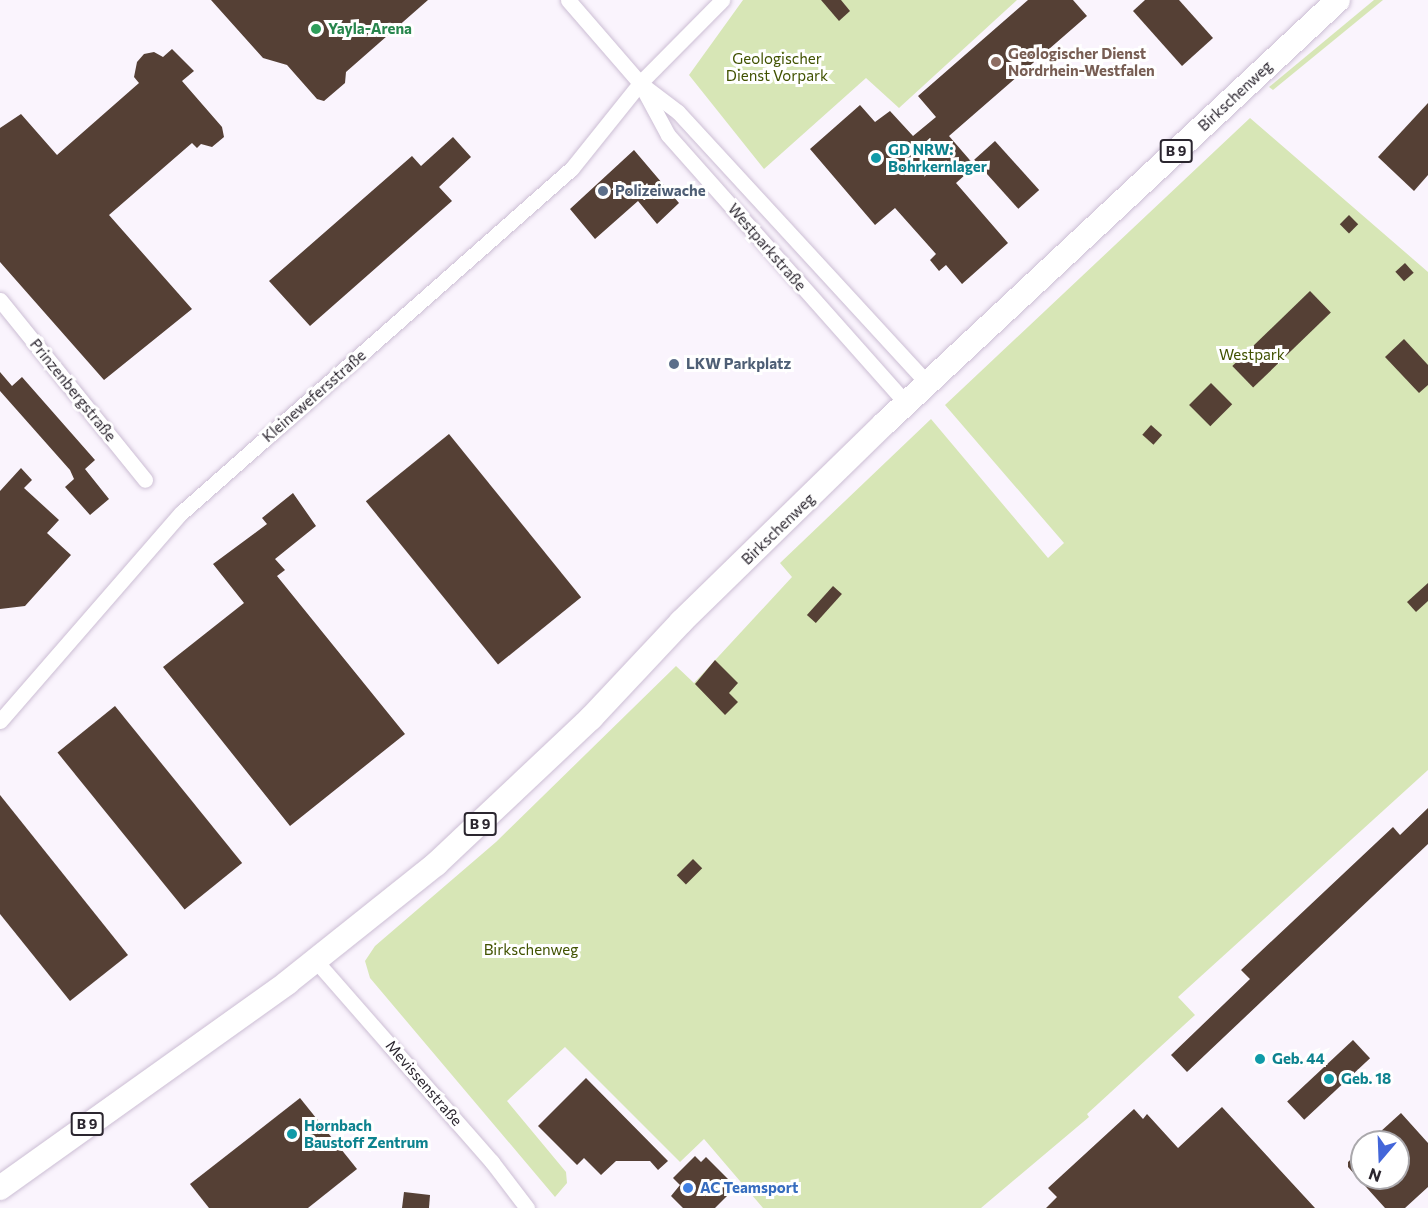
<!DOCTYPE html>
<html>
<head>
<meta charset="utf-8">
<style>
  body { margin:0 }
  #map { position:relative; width:1428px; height:1208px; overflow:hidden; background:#faf4fd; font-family:Commissioner,sans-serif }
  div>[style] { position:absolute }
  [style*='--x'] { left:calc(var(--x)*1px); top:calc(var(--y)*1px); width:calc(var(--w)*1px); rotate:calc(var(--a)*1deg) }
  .green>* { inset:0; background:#d7e6b6 }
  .building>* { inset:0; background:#554035; transform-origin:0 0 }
  .roads { filter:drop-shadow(0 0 2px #ccbed4) drop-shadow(0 0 2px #ccbed4) }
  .minor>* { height:15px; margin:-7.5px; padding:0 7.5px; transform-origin:7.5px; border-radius:7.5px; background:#fff }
  .primary>* { height:24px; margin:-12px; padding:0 12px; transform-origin:12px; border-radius:12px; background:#fff }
  .dots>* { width:16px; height:16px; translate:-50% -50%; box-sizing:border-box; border:3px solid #fff; border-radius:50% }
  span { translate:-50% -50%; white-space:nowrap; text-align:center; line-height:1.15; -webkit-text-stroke:6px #fff; paint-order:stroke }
  .shield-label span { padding:2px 4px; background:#fff; border:2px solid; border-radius:4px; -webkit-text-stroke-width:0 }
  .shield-label { font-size:14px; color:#2b262f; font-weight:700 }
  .leisure-label { font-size:15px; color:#27864d; font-weight:700 }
  .left { translate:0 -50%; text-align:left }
  .education-label { font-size:15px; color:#785e54; font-weight:700 }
  .park-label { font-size:15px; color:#415201 }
  .street-label { font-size:15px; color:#2b262f }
  .culture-label { font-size:15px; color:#0d838f; font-weight:700 }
  .service-label { font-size:15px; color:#4e5e75; font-weight:700 }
  .shop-label { font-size:15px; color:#366cbe; font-weight:700 }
  .north { position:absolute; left:1350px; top:1130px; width:60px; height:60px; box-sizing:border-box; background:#fff; border:2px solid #aaa8ac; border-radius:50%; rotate:199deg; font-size:16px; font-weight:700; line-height:24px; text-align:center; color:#2b262f }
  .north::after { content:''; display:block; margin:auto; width:21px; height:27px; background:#4366d9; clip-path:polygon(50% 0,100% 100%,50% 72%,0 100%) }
</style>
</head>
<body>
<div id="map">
  <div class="green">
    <i style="clip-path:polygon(743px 0,1017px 0,899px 108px,866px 78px,764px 169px,689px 75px)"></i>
    <i style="clip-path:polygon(1374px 0,1383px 0,1273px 90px,1269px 87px)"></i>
    <i style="clip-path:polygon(1250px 118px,1428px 272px,1428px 770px,1178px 997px,1195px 1015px,1087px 1114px,1089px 1117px,981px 1208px,763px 1208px,704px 1139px,680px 1162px,565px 1047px,507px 1101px,566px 1172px,567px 1183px,555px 1197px,370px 978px,365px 961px,375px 946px,496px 842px,676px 666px,694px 683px,792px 577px,780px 563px,931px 419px,1048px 558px,1064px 543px,945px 405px)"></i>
  </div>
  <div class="building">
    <i style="clip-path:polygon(211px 0,428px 0,346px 72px,345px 83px,324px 101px,317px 99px,287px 65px,263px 58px)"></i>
    <i style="clip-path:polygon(821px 0,841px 0,850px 11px,839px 21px)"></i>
    <i style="clip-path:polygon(1028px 0,1073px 0,1087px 16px,949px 136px,975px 166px,956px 183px,1008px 243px,962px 284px,946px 265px,939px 271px,930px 260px,936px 254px,895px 208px,875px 225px,810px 149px,860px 105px,875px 122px,890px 111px,913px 136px,936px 117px,918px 96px)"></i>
    <i style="clip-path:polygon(1145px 0,1179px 0,1213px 38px,1182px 66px,1133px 11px)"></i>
    <i style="clip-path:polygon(172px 49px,194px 71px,182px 81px,222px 127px,224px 137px,212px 147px,201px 144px,197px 148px,192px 143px,109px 215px,192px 309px,104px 380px,0 262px,0 128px,21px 114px,57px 155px,139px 83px,134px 77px,137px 62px,144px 54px,154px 52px,163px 57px)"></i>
    <i style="clip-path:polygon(1428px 103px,1428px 175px,1414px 191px,1378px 157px)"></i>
    <i style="clip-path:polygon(453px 137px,471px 157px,439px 187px,452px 201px,310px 326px,269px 281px,412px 156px,421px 166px)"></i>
    <i style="left:995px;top:141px;width:66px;height:28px;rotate:48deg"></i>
    <i style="clip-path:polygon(634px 150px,679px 203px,657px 224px,638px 201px,595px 239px,570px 209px)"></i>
    <i style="left:1349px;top:215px;width:13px;height:13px;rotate:45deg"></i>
    <i style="left:1405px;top:263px;width:13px;height:13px;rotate:48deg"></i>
    <i style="left:1310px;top:291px;width:30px;height:108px;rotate:46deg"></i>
    <i style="clip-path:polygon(1404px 339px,1428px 365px,1428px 385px,1419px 393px,1385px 357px)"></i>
    <i style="clip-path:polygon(0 372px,12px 386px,22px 377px,95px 460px,85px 469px,109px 499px,90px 515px,65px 487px,74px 479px,70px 470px,0 391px)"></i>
    <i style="left:1211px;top:383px;width:30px;height:31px;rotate:45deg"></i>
    <i style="left:1151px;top:425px;width:15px;height:13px;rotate:42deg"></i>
    <i style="left:449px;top:434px;width:210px;height:107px;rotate:51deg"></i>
    <i style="clip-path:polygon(21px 468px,32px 480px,24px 488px,59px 520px,47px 533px,71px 555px,25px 606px,0 609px,0 491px)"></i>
    <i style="clip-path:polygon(293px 493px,316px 526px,275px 559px,285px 570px,277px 576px,405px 734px,290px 826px,163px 667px,244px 603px,213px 564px,267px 524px,262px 518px)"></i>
    <i style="clip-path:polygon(1428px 583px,1428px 601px,1416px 612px,1407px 602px)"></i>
    <i style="left:833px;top:586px;width:12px;height:39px;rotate:42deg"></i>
    <i style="clip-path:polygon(715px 660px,738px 683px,729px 693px,738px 702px,725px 715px,695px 684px)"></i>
    <i style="left:115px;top:706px;width:202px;height:74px;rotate:51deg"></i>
    <i style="clip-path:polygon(0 795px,128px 955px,70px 1001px,0 914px)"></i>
    <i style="clip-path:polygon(1428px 808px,1428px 844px,1187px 1072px,1171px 1055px,1250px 979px,1241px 970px,1393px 827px,1400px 835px)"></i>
    <i style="left:693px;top:859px;width:13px;height:23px;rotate:45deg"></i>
    <i style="left:1353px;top:1040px;width:25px;height:90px;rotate:47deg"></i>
    <i style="clip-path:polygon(586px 1078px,668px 1161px,658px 1170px,650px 1161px,616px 1161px,601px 1175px,584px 1158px,577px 1165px,538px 1126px)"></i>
    <i style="clip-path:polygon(300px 1098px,357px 1169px,308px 1208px,209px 1208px,190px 1184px)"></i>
    <i style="clip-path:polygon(1222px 1107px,1315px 1208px,1046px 1208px,1057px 1197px,1048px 1188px,1134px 1109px,1143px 1119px,1147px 1114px,1178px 1148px)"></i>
    <i style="clip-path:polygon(1401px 1113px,1428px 1143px,1428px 1187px,1405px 1208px,1385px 1208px,1348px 1167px,1348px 1162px,1362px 1149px,1362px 1178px,1398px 1178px,1398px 1142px,1369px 1142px)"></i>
    <i style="clip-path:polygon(695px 1156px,701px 1162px,706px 1157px,730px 1181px,725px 1186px,731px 1192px,715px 1208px,683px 1208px,671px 1196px,680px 1185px,673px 1178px)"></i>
    <i style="clip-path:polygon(404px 1192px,430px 1195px,429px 1208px,402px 1208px)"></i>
  </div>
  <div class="roads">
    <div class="minor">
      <i style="--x:568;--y:0;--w:110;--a:49.1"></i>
      <i style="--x:640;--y:83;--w:59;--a:61.7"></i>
      <i style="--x:668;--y:135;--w:358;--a:48.4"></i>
      <i style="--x:645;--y:87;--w:41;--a:37.1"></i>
      <i style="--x:678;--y:112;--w:369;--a:47.4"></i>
      <i style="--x:0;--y:300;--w:231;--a:51.1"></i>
      <i style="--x:0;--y:721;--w:276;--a:-49"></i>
      <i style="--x:181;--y:513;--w:521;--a:-41.42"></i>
      <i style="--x:572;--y:168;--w:109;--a:-51.3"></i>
      <i style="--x:640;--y:83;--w:117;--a:-45.3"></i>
      <i style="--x:316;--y:961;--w:267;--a:48.8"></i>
      <i style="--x:492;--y:1162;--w:58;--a:52.7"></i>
    </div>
    <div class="primary">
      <i style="--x:0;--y:1188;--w:353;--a:-35.5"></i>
      <i style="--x:287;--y:983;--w:191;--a:-38.6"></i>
      <i style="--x:436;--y:864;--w:213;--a:-43.3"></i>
      <i style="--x:591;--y:718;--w:132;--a:-46.8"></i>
      <i style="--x:681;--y:622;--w:284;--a:-44.3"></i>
      <i style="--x:884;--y:424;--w:621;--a:-43.04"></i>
    </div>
  </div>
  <div class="dots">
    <i style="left:316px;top:29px;background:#2e9e5b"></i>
    <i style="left:996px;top:62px;background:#8d6e63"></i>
    <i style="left:876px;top:158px;background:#0f9aa8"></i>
    <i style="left:603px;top:191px;background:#5c6f8a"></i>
    <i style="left:674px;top:364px;background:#5c6f8a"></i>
    <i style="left:1260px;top:1059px;background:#0f9aa8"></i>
    <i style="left:1329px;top:1079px;background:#0f9aa8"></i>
    <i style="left:292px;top:1134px;background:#0f9aa8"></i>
    <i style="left:688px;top:1188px;background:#3f7fe0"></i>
  </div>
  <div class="shield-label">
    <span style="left:1176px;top:151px">B 9</span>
    <span style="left:480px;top:824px">B 9</span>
    <span style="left:87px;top:1124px">B 9</span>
  </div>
  <div class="leisure-label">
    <span class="left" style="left:328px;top:29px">Yayla-Arena</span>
  </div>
  <div class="education-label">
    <span class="left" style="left:1008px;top:62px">Geologischer Dienst<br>Nordrhein-Westfalen</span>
  </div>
  <div class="park-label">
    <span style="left:777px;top:67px">Geologischer<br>Dienst Vorpark</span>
    <span style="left:1252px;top:355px">Westpark</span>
    <span style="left:531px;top:950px">Birkschenweg</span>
  </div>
  <div class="street-label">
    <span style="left:1235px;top:96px;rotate:-43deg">Birkschenweg</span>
    <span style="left:767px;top:247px;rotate:49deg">Westparkstraße</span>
    <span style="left:73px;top:390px;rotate:51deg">Prinzenbergstraße</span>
    <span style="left:314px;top:396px;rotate:-41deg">Kleinewefersstraße</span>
    <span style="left:778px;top:529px;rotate:-44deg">Birkschenweg</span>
    <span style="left:424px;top:1083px;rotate:49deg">Mevissenstraße</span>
  </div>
  <div class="culture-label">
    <span class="left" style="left:888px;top:158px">GD NRW:<br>Bohrkernlager</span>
    <span class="left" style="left:1272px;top:1059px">Geb. 44</span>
    <span class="left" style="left:1341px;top:1079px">Geb. 18</span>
    <span class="left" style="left:304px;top:1134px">Hornbach<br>Baustoff Zentrum</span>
  </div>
  <div class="service-label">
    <span class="left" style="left:615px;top:191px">Polizeiwache</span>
    <span class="left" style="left:686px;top:364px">LKW Parkplatz</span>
  </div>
  <div class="shop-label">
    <span class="left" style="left:700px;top:1188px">AC Teamsport</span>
  </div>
  <div class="north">N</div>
</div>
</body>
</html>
